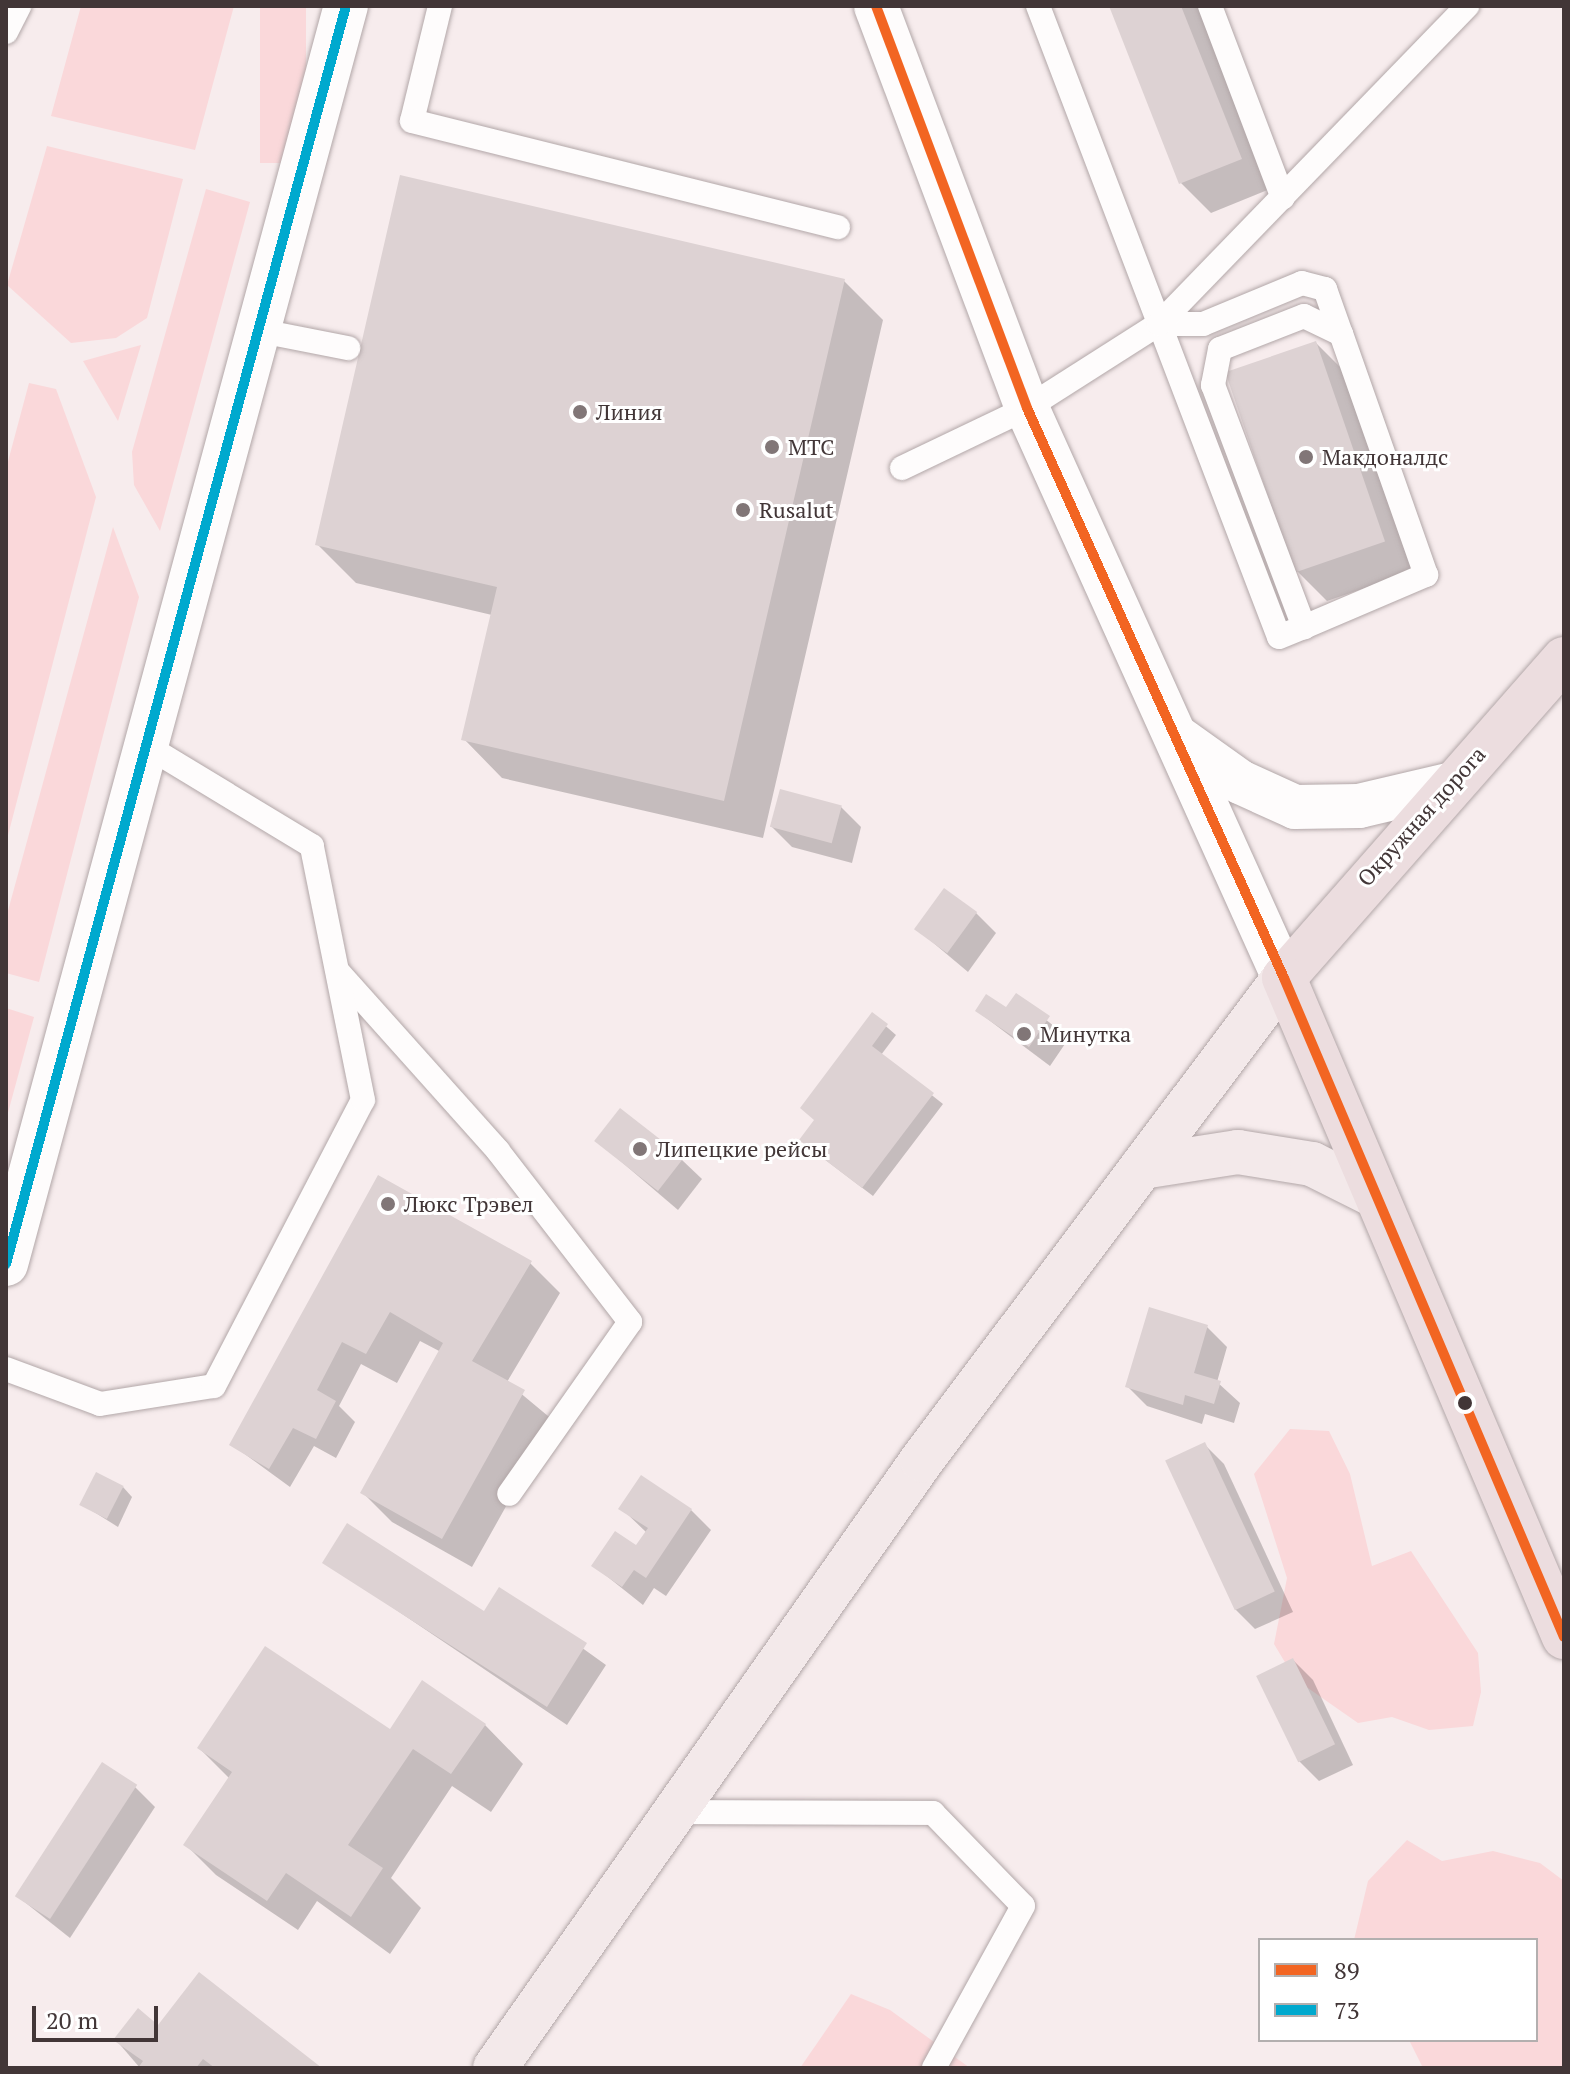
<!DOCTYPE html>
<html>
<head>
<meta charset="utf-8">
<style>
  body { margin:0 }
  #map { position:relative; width:1570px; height:2074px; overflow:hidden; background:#f7eced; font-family:"PT Serif",serif }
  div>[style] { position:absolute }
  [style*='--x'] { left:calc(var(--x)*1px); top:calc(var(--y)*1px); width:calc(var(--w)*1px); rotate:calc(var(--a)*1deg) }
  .green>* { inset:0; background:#fad8da; transform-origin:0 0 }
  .shadow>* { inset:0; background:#0003 }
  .building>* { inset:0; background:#ddd2d3; transform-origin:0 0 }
  .roads { filter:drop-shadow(0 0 2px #b2a7a8) drop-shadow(0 0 2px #b2a7a8) }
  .lane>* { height:24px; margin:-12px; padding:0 12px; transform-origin:12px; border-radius:12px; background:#fefcfc }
  .secondary>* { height:44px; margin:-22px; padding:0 22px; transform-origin:22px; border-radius:22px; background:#fefcfc }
  .primary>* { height:44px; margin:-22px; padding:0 22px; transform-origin:22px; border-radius:22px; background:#f3e9ea }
  .highway>* { height:44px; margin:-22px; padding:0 22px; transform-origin:22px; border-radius:22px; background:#ecdddf }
  .bus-1>* { height:10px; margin:-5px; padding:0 5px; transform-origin:5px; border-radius:5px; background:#f26522 }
  .bus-2>* { height:10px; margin:-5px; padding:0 5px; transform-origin:5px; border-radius:5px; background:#00a9ce }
  .dots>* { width:22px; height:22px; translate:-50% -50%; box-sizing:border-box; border:4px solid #fff; border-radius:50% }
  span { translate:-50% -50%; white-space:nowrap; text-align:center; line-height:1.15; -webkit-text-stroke:6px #fff; paint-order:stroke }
  .poi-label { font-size:22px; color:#423637 }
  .left { translate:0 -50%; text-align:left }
  .street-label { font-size:22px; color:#423637 }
  .frame { position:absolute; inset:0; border:8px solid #423637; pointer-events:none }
  .legend { position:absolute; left:1258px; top:1938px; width:280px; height:104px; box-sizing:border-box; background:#fff; border:2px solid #b3afaf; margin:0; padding:10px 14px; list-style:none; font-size:24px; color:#423637 }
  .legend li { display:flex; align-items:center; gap:16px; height:40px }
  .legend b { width:40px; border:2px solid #b3afaf }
  .scale { position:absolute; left:32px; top:2006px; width:126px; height:36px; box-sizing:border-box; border:4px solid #423637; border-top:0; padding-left:10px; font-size:24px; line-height:28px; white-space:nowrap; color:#423637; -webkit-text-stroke:6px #fff; paint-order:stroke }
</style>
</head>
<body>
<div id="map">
  <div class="green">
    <i style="clip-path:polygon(81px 6px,234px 6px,195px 150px,51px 116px)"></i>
    <i style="left:260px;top:6px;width:46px;height:157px"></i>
    <i style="clip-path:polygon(47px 146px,183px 179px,147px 318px,116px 338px,71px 343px,7px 285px)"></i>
    <i style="clip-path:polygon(206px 189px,250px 202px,160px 531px,134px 485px,132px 452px)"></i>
    <i style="clip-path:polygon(141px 345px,118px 421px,83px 361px)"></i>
    <i style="clip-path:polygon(29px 383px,56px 389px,96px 497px,6px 843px,6px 469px)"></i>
    <i style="clip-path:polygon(113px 527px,139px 597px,39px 982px,6px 973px,6px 918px)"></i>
    <i style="clip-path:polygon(6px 1008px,34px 1017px,6px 1120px)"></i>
    <i style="clip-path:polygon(1290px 1429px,1329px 1431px,1350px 1474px,1372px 1566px,1411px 1551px,1478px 1653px,1481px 1692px,1473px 1726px,1429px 1730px,1392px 1717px,1358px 1723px,1295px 1679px,1274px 1644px,1287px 1578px,1254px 1474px)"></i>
    <i style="clip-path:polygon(1407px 1840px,1442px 1861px,1493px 1851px,1540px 1863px,1564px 1881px,1564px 2068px,1423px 2068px,1409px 2040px,1536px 2040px,1536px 1940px,1354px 1940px,1368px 1881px)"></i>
    <i style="clip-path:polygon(851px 1994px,890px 2010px,970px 2068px,800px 2068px)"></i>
  </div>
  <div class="shadow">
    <i style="clip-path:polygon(1111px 6px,1198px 6px,1270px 189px,1211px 213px,1181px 183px)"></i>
    <i style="clip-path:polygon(844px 281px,883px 320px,763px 838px,502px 778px,464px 739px,492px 615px,356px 583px,317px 544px)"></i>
    <i style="clip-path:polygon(1316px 343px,1346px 373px,1415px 571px,1327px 601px,1297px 571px)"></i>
    <i style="clip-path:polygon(841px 807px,861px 827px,852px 863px,792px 847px,772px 827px)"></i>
    <i style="clip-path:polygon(976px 913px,996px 933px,968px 972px,918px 930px)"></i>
    <i style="clip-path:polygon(1016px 996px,1069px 1038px,1050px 1066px,977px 1011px,1007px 1010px)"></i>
    <i style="clip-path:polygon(873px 1015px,896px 1035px,881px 1055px,943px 1104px,873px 1196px,811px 1149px,816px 1121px)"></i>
    <i style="clip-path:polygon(597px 1141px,682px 1160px,702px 1179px,678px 1210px)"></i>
    <i style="clip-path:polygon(530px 1263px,560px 1293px,507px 1382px,554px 1421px,472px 1567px,392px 1522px,362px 1492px,441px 1352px,420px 1341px,397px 1383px,361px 1364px,339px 1406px,355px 1422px,336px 1458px,314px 1446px,290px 1487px,231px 1444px,303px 1320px)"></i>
    <i style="clip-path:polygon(1207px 1327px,1227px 1347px,1217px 1382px,1240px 1403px,1234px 1423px,1205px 1414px,1202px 1424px,1147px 1406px,1127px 1386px)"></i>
    <i style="clip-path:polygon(1204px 1444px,1224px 1464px,1293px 1612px,1255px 1629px,1235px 1609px)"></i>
    <i style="clip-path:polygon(123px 1487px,132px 1497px,118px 1527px,83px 1505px)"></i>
    <i style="clip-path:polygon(621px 1508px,691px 1510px,711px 1530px,666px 1596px,654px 1588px,643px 1605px,594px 1566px,637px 1548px,647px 1533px)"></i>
    <i style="clip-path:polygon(325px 1562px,484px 1614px,500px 1589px,606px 1665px,567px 1725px)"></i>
    <i style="clip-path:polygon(1293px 1660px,1313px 1680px,1353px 1765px,1319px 1781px,1299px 1761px)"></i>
    <i style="clip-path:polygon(485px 1725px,523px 1764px,491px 1812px,452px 1786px,391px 1878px,421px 1908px,390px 1954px,317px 1901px,298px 1930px,216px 1875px,186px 1845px,230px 1779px,199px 1748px)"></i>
    <i style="clip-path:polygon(135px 1787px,155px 1807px,70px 1938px,17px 1896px)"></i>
    <i style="clip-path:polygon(159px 2027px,319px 2068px,140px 2068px,116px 2040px)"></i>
  </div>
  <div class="building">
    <i style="clip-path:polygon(1109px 6px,1181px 6px,1242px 159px,1179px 184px)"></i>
    <i style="clip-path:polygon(400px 175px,845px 279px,724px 801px,461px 740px,497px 587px,315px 545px)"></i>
    <i style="left:1316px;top:341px;width:212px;height:96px;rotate:71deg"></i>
    <i style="left:780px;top:789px;width:64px;height:39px;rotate:15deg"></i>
    <i style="left:944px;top:888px;width:41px;height:51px;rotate:36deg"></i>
    <i style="clip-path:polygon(1016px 993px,1050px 1016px,1029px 1047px,975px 1011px,986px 994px,1006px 1007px)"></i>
    <i style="clip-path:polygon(872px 1012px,888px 1024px,872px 1046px,934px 1093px,862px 1188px,799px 1140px,814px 1120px,800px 1108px)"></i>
    <i style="left:620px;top:1108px;width:81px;height:42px;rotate:38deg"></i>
    <i style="clip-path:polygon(378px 1175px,532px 1261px,472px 1361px,525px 1390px,442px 1539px,360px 1493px,443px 1343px,390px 1312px,366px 1354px,342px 1342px,317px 1390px,336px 1401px,316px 1439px,293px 1428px,269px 1469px,229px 1445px)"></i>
    <i style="clip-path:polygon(1149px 1307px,1208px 1325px,1194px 1373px,1221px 1381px,1214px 1404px,1185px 1395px,1183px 1405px,1125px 1387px)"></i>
    <i style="left:1205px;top:1442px;width:165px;height:44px;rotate:65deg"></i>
    <i style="left:96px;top:1472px;width:31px;height:37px;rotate:27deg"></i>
    <i style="clip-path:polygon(641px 1475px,692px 1509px,646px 1578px,634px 1570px,622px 1587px,591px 1566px,615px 1531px,636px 1545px,648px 1528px,618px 1509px)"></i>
    <i style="clip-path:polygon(347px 1523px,484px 1611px,499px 1587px,587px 1643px,547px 1707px,322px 1563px)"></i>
    <i style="clip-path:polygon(265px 1646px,390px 1729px,422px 1680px,486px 1724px,451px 1774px,413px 1749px,348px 1845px,383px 1868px,351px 1917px,286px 1873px,267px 1901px,183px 1845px,232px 1772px,197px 1748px)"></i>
    <i style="left:1293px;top:1658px;width:96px;height:41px;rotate:64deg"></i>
    <i style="left:102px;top:1762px;width:42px;height:160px;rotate:33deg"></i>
    <i style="clip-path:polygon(199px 1972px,322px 2068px,215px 2068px,203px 2059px,196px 2068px,138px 2068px,143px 2061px,113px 2040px,138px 2008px,158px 2025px)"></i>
  </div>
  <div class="roads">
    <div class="lane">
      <i style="--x:440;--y:6;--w:118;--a:103.7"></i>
      <i style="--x:412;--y:121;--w:439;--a:14"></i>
      <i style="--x:1038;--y:6;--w:675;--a:69.1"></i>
      <i style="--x:1279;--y:637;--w:27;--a:-22"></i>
      <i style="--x:1304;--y:627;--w:133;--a:-23.1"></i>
      <i style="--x:1426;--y:575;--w:256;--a:-109.4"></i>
      <i style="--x:1341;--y:334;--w:41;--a:-154.1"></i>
      <i style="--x:1304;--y:316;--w:90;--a:158.6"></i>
      <i style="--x:1220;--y:349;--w:37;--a:101"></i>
      <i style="--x:1213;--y:385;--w:259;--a:69.4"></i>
      <i style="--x:1210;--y:6;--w:205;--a:69.2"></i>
      <i style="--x:6;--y:32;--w:29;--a:-63"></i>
      <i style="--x:1159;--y:324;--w:44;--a:0"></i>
      <i style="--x:1203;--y:324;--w:107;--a:-22.5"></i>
      <i style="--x:1302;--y:283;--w:24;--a:15"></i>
      <i style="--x:1325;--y:289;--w:48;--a:70.4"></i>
      <i style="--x:256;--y:330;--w:94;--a:11.1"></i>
      <i style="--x:902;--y:468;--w:139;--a:-25.6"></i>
      <i style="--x:1027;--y:408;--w:156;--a:-32.5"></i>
      <i style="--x:1159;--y:324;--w:443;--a:-45.9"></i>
      <i style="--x:339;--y:973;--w:239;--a:48.2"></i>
      <i style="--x:498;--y:1151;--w:216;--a:52.3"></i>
      <i style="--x:630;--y:1322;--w:210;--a:125.1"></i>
      <i style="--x:6;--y:1369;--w:100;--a:20.4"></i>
      <i style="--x:100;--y:1404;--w:115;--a:-9"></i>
      <i style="--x:214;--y:1386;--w:322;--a:-62.5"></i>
      <i style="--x:363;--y:1100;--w:259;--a:-101.4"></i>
      <i style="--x:312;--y:846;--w:195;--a:-148.8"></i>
      <i style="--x:672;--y:1812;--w:261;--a:0.2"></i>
      <i style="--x:933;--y:1813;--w:129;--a:45.9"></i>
      <i style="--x:1023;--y:1906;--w:185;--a:118.8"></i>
    </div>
    <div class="secondary">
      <i style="--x:876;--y:6;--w:429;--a:69.4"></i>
      <i style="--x:1027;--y:408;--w:625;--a:65.73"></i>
      <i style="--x:1177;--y:737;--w:77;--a:35.5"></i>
      <i style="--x:1240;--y:782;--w:60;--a:24.4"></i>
      <i style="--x:1295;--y:807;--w:64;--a:-0.9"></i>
      <i style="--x:1359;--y:806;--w:91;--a:-13.3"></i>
      <i style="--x:6;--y:1264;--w:1303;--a:-74.88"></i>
    </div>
    <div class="primary">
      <i style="--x:1142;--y:1167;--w:97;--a:-8.9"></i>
      <i style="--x:1238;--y:1152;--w:75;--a:9.2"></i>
      <i style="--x:1312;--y:1164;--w:72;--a:26.6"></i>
      <i style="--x:495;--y:2068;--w:743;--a:-54.92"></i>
      <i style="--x:922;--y:1460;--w:603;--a:-53.09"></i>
    </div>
    <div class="highway">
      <i style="--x:1564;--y:659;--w:424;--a:131.3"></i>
      <i style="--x:1284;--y:978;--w:716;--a:66.98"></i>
    </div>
  </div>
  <div class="bus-1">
    <i style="--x:876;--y:6;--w:429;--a:69.4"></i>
    <i style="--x:1027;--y:408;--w:625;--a:65.73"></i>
    <i style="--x:1284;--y:978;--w:716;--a:66.98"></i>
  </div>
  <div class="bus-2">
    <i style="--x:6;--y:1264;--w:1303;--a:-74.88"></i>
  </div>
  <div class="dots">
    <i style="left:580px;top:412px;background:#817677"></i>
    <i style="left:772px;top:447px;background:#817677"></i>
    <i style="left:1306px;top:457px;background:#817677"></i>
    <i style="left:743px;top:510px;background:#817677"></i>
    <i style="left:1024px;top:1034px;background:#817677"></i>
    <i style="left:640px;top:1149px;background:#817677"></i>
    <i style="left:388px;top:1204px;background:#817677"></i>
    <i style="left:1465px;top:1403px;background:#423637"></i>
  </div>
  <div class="poi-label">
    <span class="left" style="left:596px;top:412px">Линия</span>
    <span class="left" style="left:788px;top:447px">МТС</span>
    <span class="left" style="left:1322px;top:457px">Макдоналдс</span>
    <span class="left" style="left:759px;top:510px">Rusalut</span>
    <span class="left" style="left:1040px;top:1034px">Минутка</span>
    <span class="left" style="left:656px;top:1149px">Липецкие рейсы</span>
    <span class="left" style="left:404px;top:1204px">Люкс Трэвел</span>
  </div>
  <div class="street-label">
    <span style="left:1421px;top:816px;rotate:-48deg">Окружная дорога</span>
  </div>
  <div class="frame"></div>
  <ul class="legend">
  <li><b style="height:10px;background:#f26522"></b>89</li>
  <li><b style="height:10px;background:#00a9ce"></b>73</li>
  </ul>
  <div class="scale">20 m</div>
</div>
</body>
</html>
